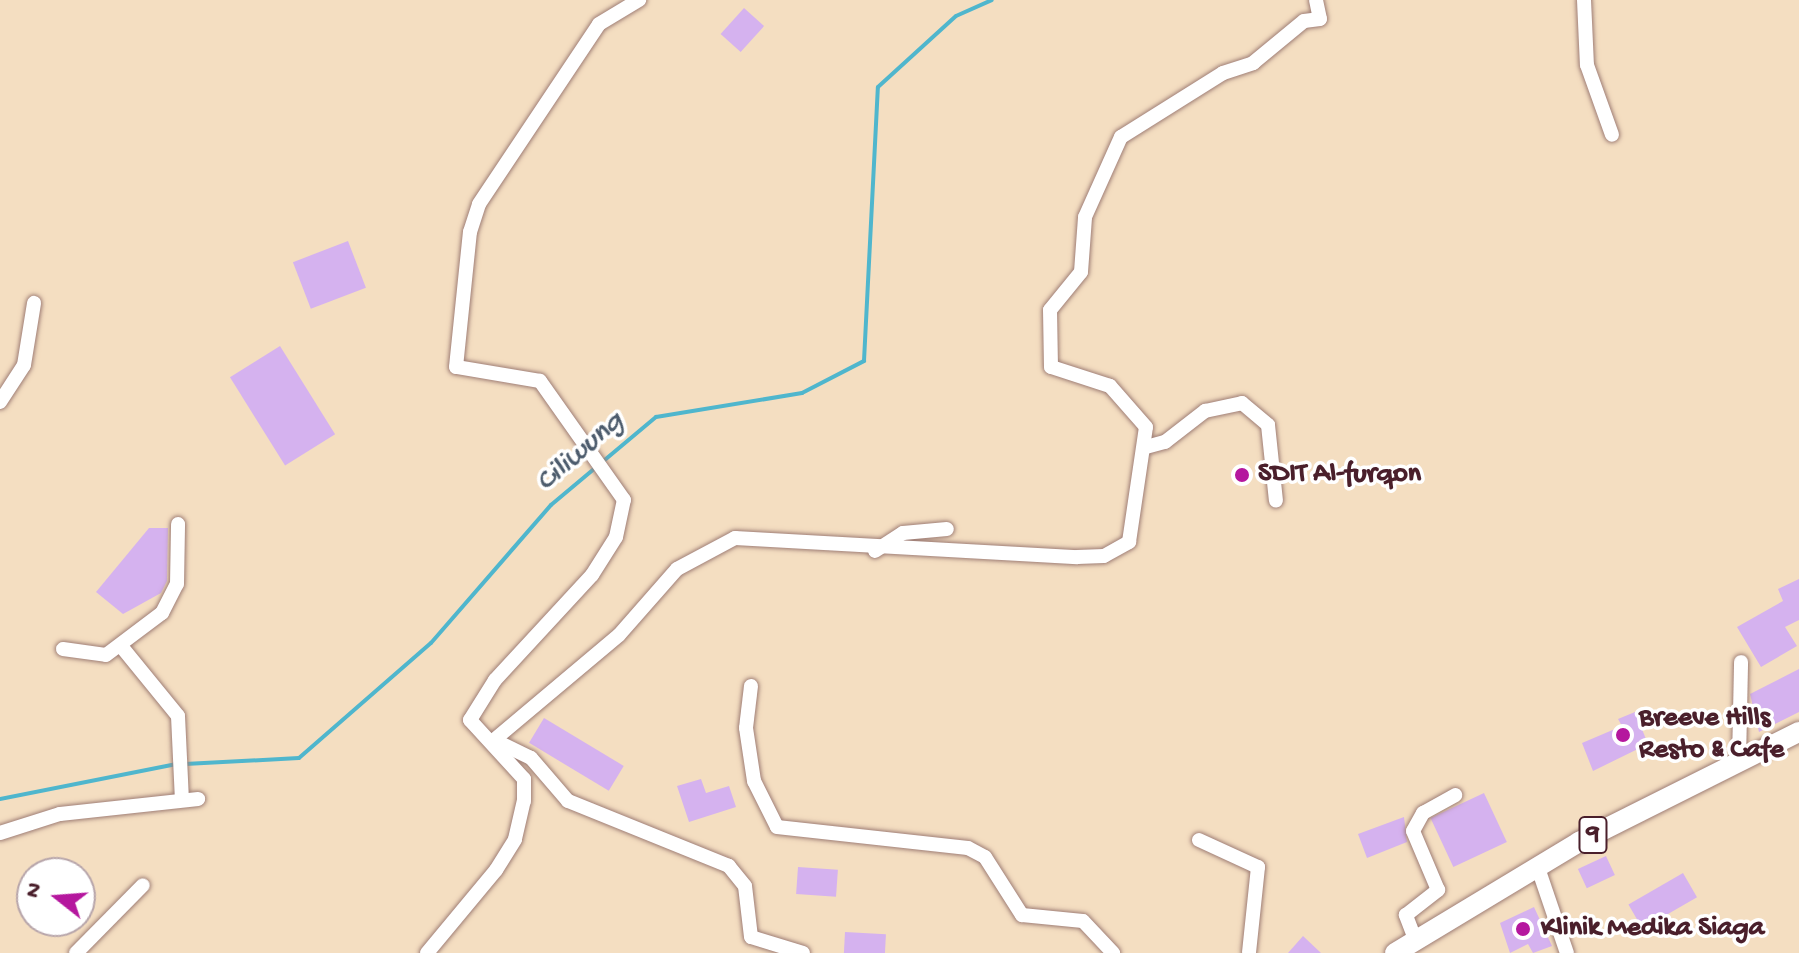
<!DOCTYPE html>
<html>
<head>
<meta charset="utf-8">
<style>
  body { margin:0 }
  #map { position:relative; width:1799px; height:953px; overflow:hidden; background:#f4dec1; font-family:"Gochi Hand",sans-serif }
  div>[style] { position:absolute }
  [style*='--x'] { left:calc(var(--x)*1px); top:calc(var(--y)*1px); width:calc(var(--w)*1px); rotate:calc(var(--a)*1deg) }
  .stream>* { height:4px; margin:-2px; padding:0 2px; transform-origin:2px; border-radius:2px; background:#4fb6cd }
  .building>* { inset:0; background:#d5b2ef; transform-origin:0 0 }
  .roads { filter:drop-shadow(0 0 2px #9f7e76) drop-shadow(0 0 2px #9f7e76) }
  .minor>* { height:14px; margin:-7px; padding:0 7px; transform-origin:7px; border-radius:7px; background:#fff }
  .highway>* { height:20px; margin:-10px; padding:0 10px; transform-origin:10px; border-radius:10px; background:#fff }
  .dots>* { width:22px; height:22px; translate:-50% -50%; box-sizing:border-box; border:4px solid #fff; border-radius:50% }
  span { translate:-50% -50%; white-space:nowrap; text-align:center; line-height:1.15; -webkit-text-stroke:7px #fff; paint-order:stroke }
  .shield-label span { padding:2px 6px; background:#fff; border:2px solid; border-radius:6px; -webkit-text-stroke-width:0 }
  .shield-label { font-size:26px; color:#4a1f2b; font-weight:700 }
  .poi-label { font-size:28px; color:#4a1f2b; font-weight:700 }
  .left { translate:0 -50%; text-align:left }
  .water-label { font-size:30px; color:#4c5b6c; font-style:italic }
  .north { position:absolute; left:16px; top:857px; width:80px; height:80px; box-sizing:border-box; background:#fff; border:2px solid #b7a5aa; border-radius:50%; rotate:287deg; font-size:22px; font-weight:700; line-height:32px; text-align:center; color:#4a1f2b }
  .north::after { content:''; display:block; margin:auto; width:28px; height:36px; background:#b5179e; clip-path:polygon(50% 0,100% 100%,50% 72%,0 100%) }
</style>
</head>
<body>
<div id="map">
  <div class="stream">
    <i style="--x:185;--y:764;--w:114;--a:-3"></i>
    <i style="--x:299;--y:758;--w:175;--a:-41.1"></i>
    <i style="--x:431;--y:643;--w:183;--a:-49"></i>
    <i style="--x:551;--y:505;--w:137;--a:-40"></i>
    <i style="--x:656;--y:417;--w:148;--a:-9.3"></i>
    <i style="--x:802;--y:393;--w:70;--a:-27.3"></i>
    <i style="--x:864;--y:361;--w:274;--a:-87.1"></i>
    <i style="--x:878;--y:87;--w:105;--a:-42.3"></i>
    <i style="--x:956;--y:16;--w:39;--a:-24"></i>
    <i style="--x:0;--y:799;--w:180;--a:-11.2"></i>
  </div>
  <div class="building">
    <i style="left:744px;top:8px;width:27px;height:35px;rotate:42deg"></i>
    <i style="left:348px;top:241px;width:50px;height:59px;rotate:69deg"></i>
    <i style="left:280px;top:346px;width:104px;height:59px;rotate:58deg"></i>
    <i style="clip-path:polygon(149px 528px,168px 528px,167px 581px,161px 593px,123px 614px,96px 592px)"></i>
    <i style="clip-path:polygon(1799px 579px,1799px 620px,1785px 627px,1797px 646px,1761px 667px,1737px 627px,1783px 601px,1778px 589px)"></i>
    <i style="clip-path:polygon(1799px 669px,1799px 712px,1759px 732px,1750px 694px)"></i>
    <i style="clip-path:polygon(1635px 712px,1648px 744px,1593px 771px,1582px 743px,1622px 726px,1618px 719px)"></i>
    <i style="left:544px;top:718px;width:93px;height:29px;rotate:31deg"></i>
    <i style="clip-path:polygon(701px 779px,706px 793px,729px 786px,736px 807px,689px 822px,677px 786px)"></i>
    <i style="left:1484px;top:793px;width:54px;height:59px;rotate:65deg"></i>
    <i style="clip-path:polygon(1404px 817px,1407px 842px,1367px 858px,1358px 834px)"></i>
    <i style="left:1606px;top:856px;width:21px;height:31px;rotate:65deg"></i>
    <i style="left:798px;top:867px;width:40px;height:27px;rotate:4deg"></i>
    <i style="left:1683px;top:873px;width:28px;height:63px;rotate:60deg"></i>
    <i style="clip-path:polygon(1534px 907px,1552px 946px,1533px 953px,1528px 944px,1510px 953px,1500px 923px)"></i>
    <i style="left:845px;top:932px;width:41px;height:21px;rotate:3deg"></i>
    <i style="clip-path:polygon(1303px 936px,1321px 953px,1288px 953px)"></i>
  </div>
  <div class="roads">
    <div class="minor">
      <i style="--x:1584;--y:0;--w:65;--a:87.4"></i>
      <i style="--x:1587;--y:65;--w:74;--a:70.3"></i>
      <i style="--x:0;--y:402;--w:44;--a:-57"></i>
      <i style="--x:24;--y:365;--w:63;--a:-80.8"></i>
      <i style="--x:1146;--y:447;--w:20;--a:-15"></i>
      <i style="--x:1165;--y:442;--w:51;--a:-37.8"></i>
      <i style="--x:1205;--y:411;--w:38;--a:-12"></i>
      <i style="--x:1242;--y:403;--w:34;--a:40"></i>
      <i style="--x:1268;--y:425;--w:76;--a:84"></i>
      <i style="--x:875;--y:551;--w:33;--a:-33"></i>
      <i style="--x:903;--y:533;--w:44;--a:-5.2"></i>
      <i style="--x:121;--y:646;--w:90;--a:50.8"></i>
      <i style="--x:178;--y:716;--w:84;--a:87.3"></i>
      <i style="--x:63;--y:649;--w:43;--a:7.9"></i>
      <i style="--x:106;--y:655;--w:70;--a:-36.9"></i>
      <i style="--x:162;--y:613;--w:33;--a:-63"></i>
      <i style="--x:177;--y:584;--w:60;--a:-89"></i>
      <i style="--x:751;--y:686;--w:42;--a:96.8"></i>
      <i style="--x:746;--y:728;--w:54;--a:81.4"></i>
      <i style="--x:754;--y:781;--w:51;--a:63.4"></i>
      <i style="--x:777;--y:827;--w:192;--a:6.3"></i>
      <i style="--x:968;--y:848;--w:19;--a:28"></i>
      <i style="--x:985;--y:857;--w:69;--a:57.5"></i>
      <i style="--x:1022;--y:915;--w:61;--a:5.6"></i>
      <i style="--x:1083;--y:921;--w:44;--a:46.8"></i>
      <i style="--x:1739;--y:761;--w:99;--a:-88.8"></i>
      <i style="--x:0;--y:833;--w:63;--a:-17.6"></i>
      <i style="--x:60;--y:814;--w:139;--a:-6.2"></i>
      <i style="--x:1199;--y:840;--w:65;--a:24.6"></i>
      <i style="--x:1258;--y:867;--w:86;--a:96"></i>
      <i style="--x:1537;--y:865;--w:93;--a:71.2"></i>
      <i style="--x:1415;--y:939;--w:26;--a:-111"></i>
      <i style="--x:1406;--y:915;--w:41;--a:-38"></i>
      <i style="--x:1438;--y:890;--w:64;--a:-113"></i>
      <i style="--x:1413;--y:831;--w:21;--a:-61"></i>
      <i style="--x:1423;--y:813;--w:37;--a:-29"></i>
      <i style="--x:76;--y:953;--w:95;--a:-45.4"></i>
      <i style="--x:427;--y:953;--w:108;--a:-50.3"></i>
      <i style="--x:496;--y:870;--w:36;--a:-58"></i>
      <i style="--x:515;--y:839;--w:39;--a:-77"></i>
      <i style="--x:524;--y:801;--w:22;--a:-90"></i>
      <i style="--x:524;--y:779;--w:80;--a:-132.5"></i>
      <i style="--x:470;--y:720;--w:47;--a:-58"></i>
      <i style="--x:495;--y:680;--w:143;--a:-47.3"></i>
      <i style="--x:592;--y:575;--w:45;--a:-57.7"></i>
      <i style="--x:616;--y:537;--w:38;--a:-78"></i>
      <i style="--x:624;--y:500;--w:146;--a:-125.2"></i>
      <i style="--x:540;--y:381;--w:85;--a:-170.5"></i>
      <i style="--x:456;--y:367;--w:136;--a:-84.1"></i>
      <i style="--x:470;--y:232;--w:29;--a:-72"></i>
      <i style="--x:479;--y:204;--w:216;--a:-56.3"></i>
      <i style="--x:599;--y:24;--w:47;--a:-31"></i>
      <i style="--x:803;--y:953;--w:54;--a:-162.9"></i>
      <i style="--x:751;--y:937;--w:51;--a:-96.7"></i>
      <i style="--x:745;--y:886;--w:26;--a:-129"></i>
      <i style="--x:729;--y:866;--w:174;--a:-158"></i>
      <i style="--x:568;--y:801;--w:57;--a:-130.7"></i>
      <i style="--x:531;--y:758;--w:41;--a:-154.1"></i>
      <i style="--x:494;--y:740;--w:163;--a:-40"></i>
      <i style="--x:619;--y:635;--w:88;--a:-48.7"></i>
      <i style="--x:677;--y:569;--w:66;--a:-28.1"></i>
      <i style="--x:735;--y:538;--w:343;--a:3.2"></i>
      <i style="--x:1077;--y:557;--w:27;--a:-2"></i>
      <i style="--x:1104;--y:556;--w:29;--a:-29"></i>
      <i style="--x:1129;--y:542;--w:116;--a:-81.6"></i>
      <i style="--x:1146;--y:427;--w:55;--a:-131.3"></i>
      <i style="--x:1110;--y:386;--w:62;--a:-162.1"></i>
      <i style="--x:1051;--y:367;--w:57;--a:-91"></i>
      <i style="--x:1050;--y:310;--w:49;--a:-50.8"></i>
      <i style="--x:1081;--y:272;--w:55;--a:-85.8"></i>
      <i style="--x:1085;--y:217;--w:88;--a:-65.8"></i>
      <i style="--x:1121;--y:137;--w:120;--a:-32.1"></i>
      <i style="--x:1223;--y:73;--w:32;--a:-18"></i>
      <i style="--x:1253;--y:63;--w:66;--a:-39.5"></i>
      <i style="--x:1304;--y:21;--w:16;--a:-7"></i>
      <i style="--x:1320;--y:19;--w:19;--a:-102"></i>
    </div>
    <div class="highway">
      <i style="--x:1395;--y:953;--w:215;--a:-31.1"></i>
      <i style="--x:1579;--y:842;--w:246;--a:-26.6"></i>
    </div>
  </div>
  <div class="dots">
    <i style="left:1242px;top:475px;background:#b5179e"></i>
    <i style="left:1623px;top:735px;background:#b5179e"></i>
    <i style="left:1523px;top:929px;background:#b5179e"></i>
  </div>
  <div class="shield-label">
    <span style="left:1593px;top:835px">9</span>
  </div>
  <div class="poi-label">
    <span class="left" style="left:1258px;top:475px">SDIT Al-furqon</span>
    <span class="left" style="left:1639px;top:735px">Breeve Hills<br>Resto &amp; Cafe</span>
    <span class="left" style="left:1541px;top:929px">Klinik Medika Siaga</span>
  </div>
  <div class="water-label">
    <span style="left:581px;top:453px;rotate:-41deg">Ciliwung</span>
  </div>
  <div class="north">N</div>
</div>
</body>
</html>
